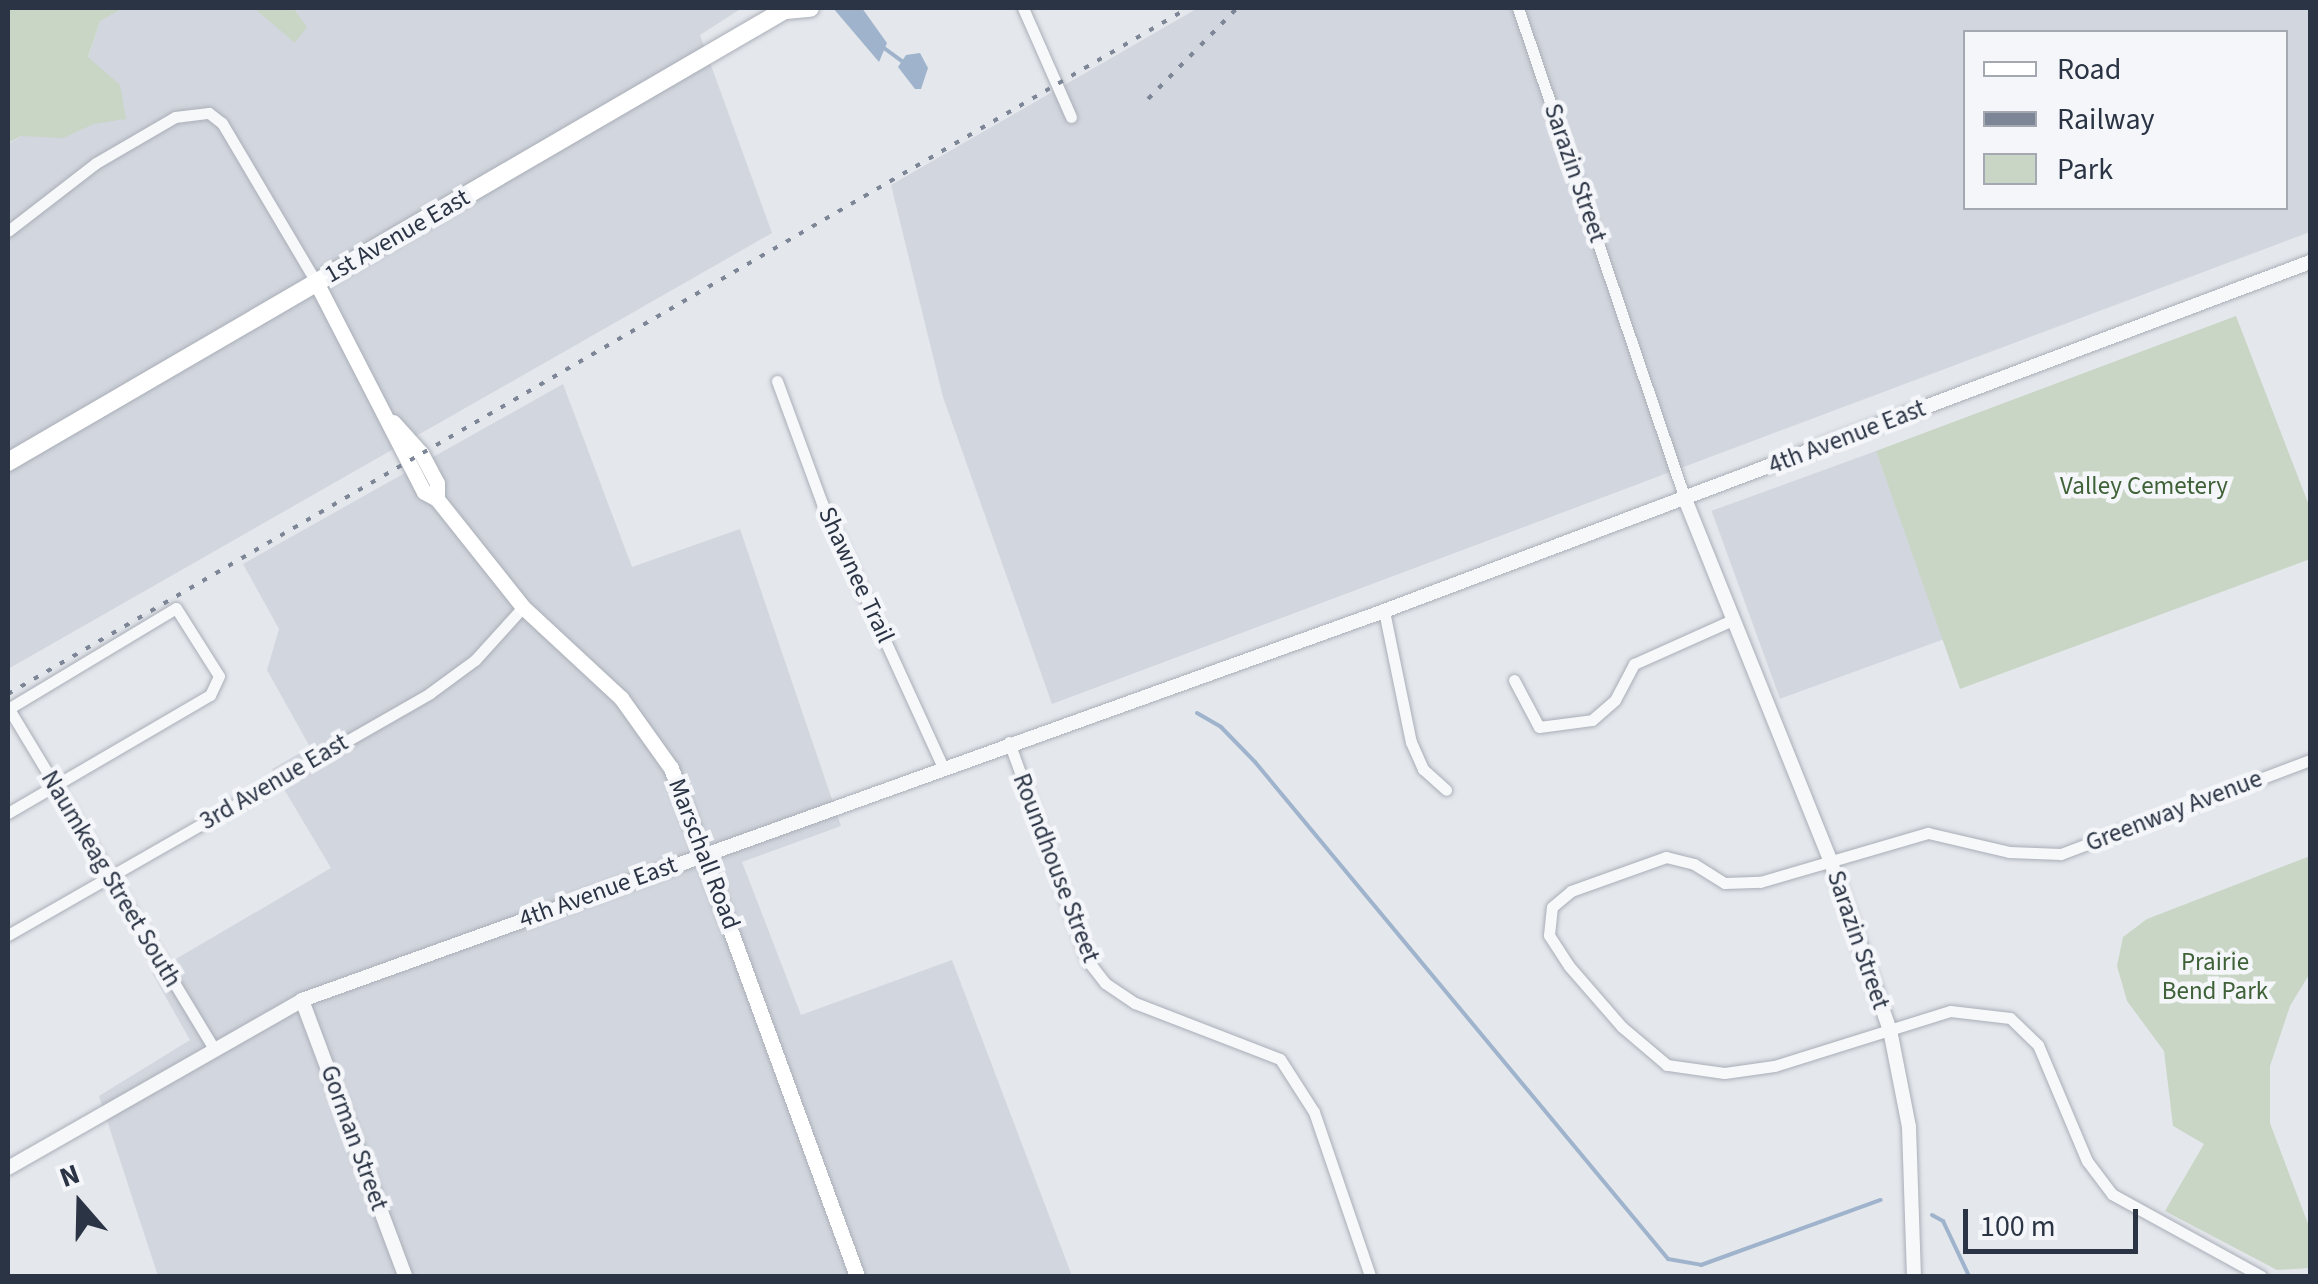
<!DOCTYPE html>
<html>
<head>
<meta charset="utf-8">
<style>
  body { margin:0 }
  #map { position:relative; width:2318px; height:1284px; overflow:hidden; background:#e4e7ec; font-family:"Source Sans 3",sans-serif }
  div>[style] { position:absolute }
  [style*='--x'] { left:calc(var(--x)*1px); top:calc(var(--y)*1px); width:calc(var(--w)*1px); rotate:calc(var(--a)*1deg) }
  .built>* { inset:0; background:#d2d6de; transform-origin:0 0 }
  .green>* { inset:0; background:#c9d6c5 }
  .water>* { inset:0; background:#9fb4cc }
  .stream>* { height:4px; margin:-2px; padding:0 2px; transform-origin:2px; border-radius:2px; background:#9fb4cc }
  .roads { filter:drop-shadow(0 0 2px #a9aeb7) drop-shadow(0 0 2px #a9aeb7) }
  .minor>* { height:11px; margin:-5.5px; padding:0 5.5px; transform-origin:5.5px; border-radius:5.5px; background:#f7f8fa }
  .tertiary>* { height:14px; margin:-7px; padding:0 7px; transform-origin:7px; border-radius:7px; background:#f7f8fa }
  .secondary>* { height:15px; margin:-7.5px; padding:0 7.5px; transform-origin:7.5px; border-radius:7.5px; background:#fff }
  .primary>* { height:18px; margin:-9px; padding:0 9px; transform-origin:9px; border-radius:9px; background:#fff }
  .rail>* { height:4px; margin-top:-2px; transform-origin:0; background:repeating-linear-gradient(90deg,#7d8696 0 5px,transparent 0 15px) }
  span { translate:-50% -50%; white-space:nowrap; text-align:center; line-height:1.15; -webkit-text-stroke:9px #f4f6f9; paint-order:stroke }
  .street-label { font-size:25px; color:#2b3445 }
  .park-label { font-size:25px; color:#3f6138 }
  .frame { position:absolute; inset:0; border:10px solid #2b3445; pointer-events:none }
  .legend { position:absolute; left:1963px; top:30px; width:325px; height:180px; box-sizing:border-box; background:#f4f6f9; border:2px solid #a4a8b1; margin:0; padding:12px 18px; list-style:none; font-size:30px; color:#2b3445 }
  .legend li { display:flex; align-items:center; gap:20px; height:50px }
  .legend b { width:50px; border:2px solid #a4a8b1 }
  .north { position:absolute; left:30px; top:1154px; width:100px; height:100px; -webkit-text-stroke:8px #f4f6f9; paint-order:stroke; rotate:340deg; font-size:28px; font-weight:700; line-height:40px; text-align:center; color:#2b3445 }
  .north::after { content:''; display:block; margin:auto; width:35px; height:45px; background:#2b3445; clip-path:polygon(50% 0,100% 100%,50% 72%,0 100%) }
  .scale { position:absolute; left:1963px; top:1209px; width:175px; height:45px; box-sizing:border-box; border:5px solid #2b3445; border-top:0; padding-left:12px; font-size:30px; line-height:35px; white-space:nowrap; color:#2b3445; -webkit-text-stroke:8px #f4f6f9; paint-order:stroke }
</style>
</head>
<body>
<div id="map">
  <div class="built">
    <i style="clip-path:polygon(104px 8px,742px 8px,700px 35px,772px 233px,8px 669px,8px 144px,73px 105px)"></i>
    <i style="clip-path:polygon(evenodd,1198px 8px,2310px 8px,2310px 232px,1052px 704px,943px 397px,891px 185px,1198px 8px,1966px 32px,2286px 32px,2286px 208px,1966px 208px,1966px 32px)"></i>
    <i style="clip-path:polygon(563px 384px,632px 567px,740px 529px,841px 826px,742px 862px,801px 1015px,952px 960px,1072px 1276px,158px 1276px,99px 1096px,190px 1040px,152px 973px,331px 868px,272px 769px,310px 747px,267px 670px,279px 629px,243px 564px)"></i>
    <i style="left:1876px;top:451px;width:200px;height:175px;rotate:70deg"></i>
  </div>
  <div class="green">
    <i style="clip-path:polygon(8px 8px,123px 8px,100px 21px,88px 57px,120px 85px,126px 119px,94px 124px,63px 138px,21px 136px,8px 143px)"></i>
    <i style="clip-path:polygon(254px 8px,293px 8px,307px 27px,295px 43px)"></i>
    <i style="clip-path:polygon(2236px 316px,2310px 508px,2310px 559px,1960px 689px,1876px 451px)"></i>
    <i style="clip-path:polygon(2310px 856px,2310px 973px,2290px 1006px,2270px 1066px,2270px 1123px,2310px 1229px,2310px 1268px,2277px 1270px,2165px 1211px,2204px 1144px,2173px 1126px,2164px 1051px,2127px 1001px,2117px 966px,2123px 937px,2147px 919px)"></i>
  </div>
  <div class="water">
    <i style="clip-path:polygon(833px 8px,862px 8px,887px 43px,879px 62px)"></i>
    <i style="clip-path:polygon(920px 53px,928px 68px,921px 89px,915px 89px,898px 67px,906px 55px)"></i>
  </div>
  <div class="stream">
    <i style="--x:884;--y:48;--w:26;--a:36"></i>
    <i style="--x:1197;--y:713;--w:28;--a:30"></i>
    <i style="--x:1221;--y:727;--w:49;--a:45.8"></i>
    <i style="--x:1255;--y:762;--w:646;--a:50.27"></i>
    <i style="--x:1668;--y:1259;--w:34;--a:10"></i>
    <i style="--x:1701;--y:1265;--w:191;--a:-19.9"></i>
    <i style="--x:1932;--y:1215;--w:13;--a:29"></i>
    <i style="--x:1943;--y:1221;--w:61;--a:64.7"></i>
  </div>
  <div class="roads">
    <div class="minor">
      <i style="--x:1023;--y:8;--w:119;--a:66.2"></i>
      <i style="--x:1518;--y:8;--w:519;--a:71.22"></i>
      <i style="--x:8;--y:231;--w:111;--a:-37.7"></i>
      <i style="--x:96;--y:163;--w:91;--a:-30.2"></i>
      <i style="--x:175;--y:117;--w:34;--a:-7"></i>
      <i style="--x:209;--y:113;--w:16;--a:38"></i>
      <i style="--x:222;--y:123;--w:185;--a:59.4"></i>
      <i style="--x:777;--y:381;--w:130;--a:69.8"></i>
      <i style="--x:822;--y:503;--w:288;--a:65.4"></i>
      <i style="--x:1384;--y:611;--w:134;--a:78.4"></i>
      <i style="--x:1411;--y:742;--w:30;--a:66"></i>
      <i style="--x:1423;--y:769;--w:31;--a:42"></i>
      <i style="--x:1514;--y:680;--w:53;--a:62"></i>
      <i style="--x:1539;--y:727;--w:53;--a:-7.5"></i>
      <i style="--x:1592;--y:720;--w:30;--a:-41"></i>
      <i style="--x:1615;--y:700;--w:41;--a:-62.2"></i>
      <i style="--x:1634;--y:664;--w:105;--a:-24.1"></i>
      <i style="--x:8;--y:709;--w:196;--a:-31"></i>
      <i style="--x:176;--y:608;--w:80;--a:57.7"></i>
      <i style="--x:219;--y:676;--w:21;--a:115"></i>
      <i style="--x:210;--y:695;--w:234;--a:149.7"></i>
      <i style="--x:9;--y:709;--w:397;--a:58.9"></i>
      <i style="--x:1009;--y:742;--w:233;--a:70.2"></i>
      <i style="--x:1088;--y:961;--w:28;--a:52"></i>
      <i style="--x:1105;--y:983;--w:36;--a:34"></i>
      <i style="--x:1135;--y:1003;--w:155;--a:21.1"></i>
      <i style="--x:1280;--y:1059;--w:63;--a:57.3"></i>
      <i style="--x:1314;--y:1112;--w:173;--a:71.1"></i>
      <i style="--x:8;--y:935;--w:486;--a:-29.8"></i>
      <i style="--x:430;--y:693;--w:56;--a:-36.3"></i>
      <i style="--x:475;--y:660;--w:72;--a:-47.8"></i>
      <i style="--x:2261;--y:1276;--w:170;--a:-151.2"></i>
      <i style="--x:2112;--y:1194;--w:41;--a:-127.1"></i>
      <i style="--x:2087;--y:1161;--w:126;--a:-112.9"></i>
      <i style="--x:2038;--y:1045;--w:39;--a:-136"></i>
      <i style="--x:2010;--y:1018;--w:60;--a:-173.3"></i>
      <i style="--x:1950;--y:1011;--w:184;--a:162.6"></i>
      <i style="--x:1774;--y:1066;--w:50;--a:172"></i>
      <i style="--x:1724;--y:1073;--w:58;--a:-172"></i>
      <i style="--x:1667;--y:1065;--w:59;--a:-139.8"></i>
      <i style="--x:1622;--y:1027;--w:81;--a:-131"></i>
      <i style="--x:1569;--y:966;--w:37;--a:-123"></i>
      <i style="--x:1549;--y:935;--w:28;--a:-84"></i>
      <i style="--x:1552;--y:907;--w:25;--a:-40"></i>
      <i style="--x:1571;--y:891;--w:101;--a:-19.7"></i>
      <i style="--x:1666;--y:857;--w:29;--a:14"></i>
      <i style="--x:1694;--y:864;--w:36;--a:32"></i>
      <i style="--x:1725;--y:883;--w:35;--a:-2"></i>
      <i style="--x:1760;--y:882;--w:175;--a:-16.3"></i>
      <i style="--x:1928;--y:833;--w:83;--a:13.2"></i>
      <i style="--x:2009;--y:852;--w:52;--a:2.2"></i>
      <i style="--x:2061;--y:854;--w:266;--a:-20.7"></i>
    </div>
    <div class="tertiary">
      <i style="--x:1685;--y:499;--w:389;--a:68.1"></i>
      <i style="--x:1830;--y:860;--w:180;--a:70.6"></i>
      <i style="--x:1890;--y:1030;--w:99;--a:78.9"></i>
      <i style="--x:1909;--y:1127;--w:149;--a:88.1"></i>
      <i style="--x:302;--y:1000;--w:295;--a:69.5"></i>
      <i style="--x:8;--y:1168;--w:339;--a:-29.7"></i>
      <i style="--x:302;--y:1000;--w:1150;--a:-19.77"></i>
      <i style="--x:1384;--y:611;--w:990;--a:-20.65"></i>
    </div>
    <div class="secondary">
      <i style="--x:316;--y:282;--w:236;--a:62.8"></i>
      <i style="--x:424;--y:492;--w:15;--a:28"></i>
      <i style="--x:437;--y:499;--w:138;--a:51.5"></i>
      <i style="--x:523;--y:607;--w:134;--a:42.9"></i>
      <i style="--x:621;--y:698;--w:86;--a:54.5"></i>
      <i style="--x:671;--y:768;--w:541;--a:69.89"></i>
      <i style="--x:393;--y:422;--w:42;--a:47.9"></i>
      <i style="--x:421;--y:453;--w:34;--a:62"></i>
      <i style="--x:437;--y:483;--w:16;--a:90"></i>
    </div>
    <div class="primary">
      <i style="--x:786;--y:10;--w:24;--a:-5"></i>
      <i style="--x:8;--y:462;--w:903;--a:-30.2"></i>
    </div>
  </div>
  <div class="rail">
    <i style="--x:1148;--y:99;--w:127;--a:-45.6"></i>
    <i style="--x:8;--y:694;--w:1365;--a:-30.17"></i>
  </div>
  <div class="street-label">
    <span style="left:1575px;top:173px;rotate:71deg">Sarazin Street</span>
    <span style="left:397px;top:236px;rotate:-30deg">1st Avenue East</span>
    <span style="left:1847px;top:437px;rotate:-21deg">4th Avenue East</span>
    <span style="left:856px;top:575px;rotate:65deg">Shawnee Trail</span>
    <span style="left:274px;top:782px;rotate:-30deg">3rd Avenue East</span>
    <span style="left:2174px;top:811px;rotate:-21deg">Greenway Avenue</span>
    <span style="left:704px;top:854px;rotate:69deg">Marschall Road</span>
    <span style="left:1056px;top:868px;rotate:69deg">Roundhouse Street</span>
    <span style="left:111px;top:879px;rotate:59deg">Naumkeag Street South</span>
    <span style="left:598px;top:892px;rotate:-20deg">4th Avenue East</span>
    <span style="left:1858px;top:940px;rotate:71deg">Sarazin Street</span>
    <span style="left:354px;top:1138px;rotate:70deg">Gorman Street</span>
  </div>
  <div class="park-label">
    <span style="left:2144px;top:486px">Valley Cemetery</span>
    <span style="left:2215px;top:977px">Prairie<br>Bend Park</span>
  </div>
  <div class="frame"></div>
  <ul class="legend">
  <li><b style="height:12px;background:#fff"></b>Road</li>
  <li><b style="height:12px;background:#7d8696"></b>Railway</li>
  <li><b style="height:28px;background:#c9d6c5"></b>Park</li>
  </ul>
  <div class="north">N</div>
  <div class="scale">100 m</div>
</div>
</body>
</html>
